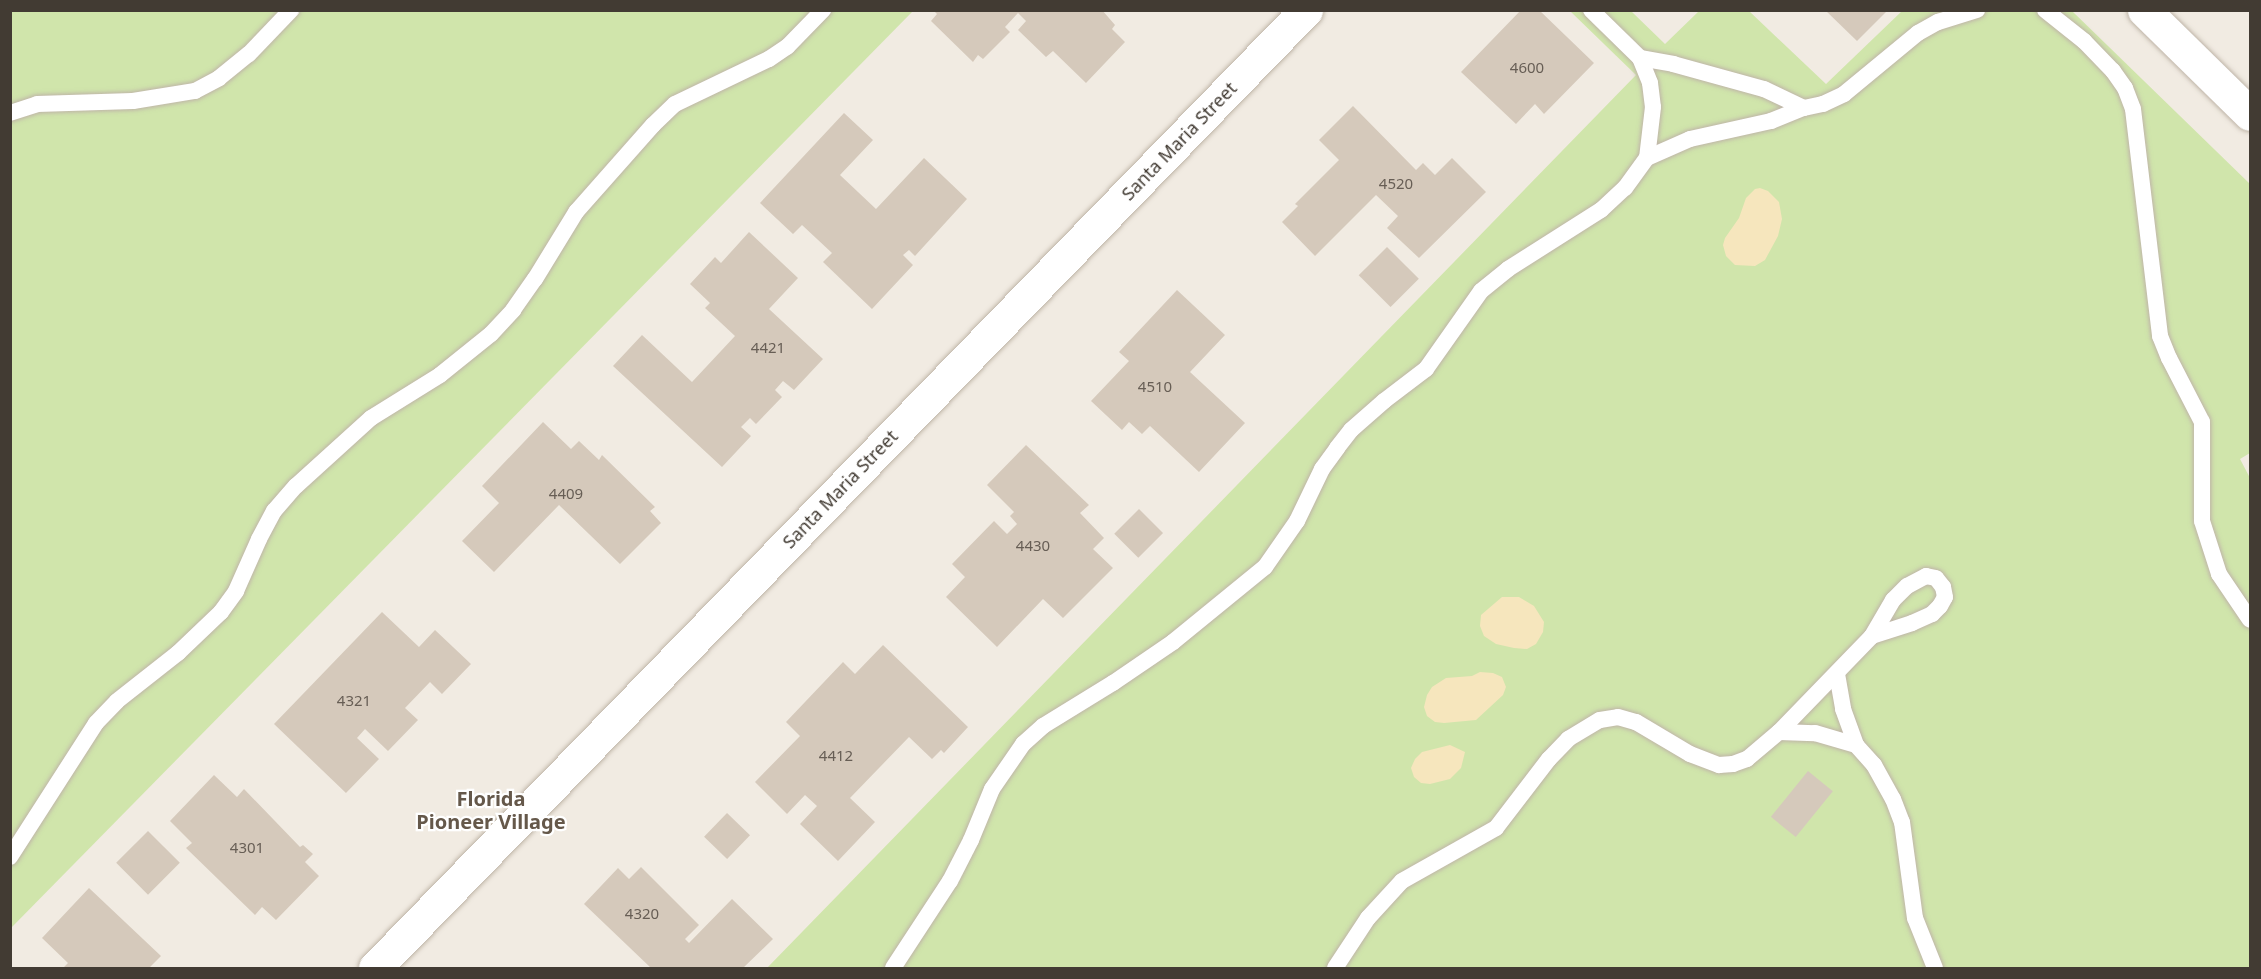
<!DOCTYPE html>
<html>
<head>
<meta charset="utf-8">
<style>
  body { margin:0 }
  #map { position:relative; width:2261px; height:979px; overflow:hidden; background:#f1ebe2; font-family:"Noto Sans",sans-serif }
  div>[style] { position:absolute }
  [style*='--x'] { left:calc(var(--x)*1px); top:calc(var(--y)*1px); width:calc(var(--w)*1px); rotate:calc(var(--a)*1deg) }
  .green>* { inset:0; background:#d0e5ab }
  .sand>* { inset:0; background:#f6e6bd }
  .building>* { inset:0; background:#d5c9bb; transform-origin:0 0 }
  .roads { filter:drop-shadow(0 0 2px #bfb5a8) drop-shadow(0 0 2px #bfb5a8) }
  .lane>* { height:16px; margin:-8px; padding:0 8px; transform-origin:8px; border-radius:8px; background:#fff }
  .street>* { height:33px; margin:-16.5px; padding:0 16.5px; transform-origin:16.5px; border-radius:16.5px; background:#fff }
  span { translate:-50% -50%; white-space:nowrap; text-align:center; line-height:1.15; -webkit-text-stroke:4.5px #fff; paint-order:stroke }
  .number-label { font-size:15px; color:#675e55 }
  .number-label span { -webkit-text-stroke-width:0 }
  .street-label { font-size:18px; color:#423b33 }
  .neighbourhood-label { font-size:20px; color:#65584a; font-weight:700 }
  .frame { position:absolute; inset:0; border:12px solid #423b33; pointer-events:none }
</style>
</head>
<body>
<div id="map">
  <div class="green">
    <i style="clip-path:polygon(11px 11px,913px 11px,11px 928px)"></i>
    <i style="clip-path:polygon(1570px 11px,1631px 11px,1665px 44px,1699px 11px,1749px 11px,1826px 84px,1902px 11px,2072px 11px,2250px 184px,2250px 453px,2240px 459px,2250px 478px,2250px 968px,767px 968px,1636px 75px)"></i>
  </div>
  <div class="sand">
    <i style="clip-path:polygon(1760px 188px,1768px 191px,1779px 202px,1782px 219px,1778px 236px,1765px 260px,1755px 266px,1735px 265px,1726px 256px,1723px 245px,1725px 238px,1739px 218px,1746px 198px,1755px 189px)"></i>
    <i style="clip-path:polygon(1502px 597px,1519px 597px,1534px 606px,1544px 622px,1543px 632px,1536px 644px,1527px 649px,1514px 648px,1496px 644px,1484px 636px,1480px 626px,1481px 615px)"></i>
    <i style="clip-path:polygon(1480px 672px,1493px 673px,1502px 677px,1506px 687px,1503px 695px,1476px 720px,1444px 723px,1435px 722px,1427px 716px,1424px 707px,1427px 695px,1432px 687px,1446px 678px,1472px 676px)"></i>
    <i style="clip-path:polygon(1450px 745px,1465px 752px,1461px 768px,1450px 779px,1430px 784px,1421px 783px,1414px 777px,1411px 768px,1415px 759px,1422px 752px)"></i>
  </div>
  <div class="building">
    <i style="clip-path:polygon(933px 10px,1102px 10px,1115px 25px,1112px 29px,1125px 42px,1086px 83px,1053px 51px,1046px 57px,1018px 30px,1026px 21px,1018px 13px,1005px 27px,1010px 32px,983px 59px,978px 55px,973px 62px,931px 21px,937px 14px)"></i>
    <i style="clip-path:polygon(1521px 10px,1539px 10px,1594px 63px,1544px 114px,1535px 104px,1516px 124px,1461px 72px)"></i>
    <i style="clip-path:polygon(1825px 10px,1888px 10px,1857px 41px)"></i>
    <i style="clip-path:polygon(1353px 106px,1416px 170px,1423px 163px,1435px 175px,1452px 158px,1486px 192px,1419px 258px,1387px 228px,1398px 216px,1376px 195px,1315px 256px,1282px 222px,1298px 206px,1295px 204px,1339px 160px,1319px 140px)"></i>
    <i style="clip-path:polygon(844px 113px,873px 140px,840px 175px,876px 209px,924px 158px,967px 199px,915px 256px,909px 250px,903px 255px,913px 265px,872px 309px,823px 262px,832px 253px,802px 225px,793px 234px,760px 203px)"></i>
    <i style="clip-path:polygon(749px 232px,798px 278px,769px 309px,823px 359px,794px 390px,783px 381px,775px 390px,782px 397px,756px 424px,750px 418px,741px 427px,751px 436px,722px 467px,613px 366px,642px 335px,692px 382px,735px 336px,705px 308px,710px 303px,690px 284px,715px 257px,721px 263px)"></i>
    <i style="left:1387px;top:247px;width:45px;height:40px;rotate:45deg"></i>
    <i style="clip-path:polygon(1177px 290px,1225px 335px,1190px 372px,1245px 423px,1199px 472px,1150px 426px,1142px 434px,1129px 422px,1122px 430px,1091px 401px,1129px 361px,1119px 352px)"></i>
    <i style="clip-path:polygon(543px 422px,571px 449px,579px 441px,599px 460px,602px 455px,655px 507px,650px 511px,661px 523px,620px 564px,559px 505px,494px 572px,462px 541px,499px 503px,482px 486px)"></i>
    <i style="clip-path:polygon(1026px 445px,1089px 505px,1080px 513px,1104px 538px,1093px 549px,1113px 568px,1063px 618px,1043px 599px,997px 647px,946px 597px,965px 577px,952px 564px,994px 521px,1007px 534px,1017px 524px,1010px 516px,1014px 512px,987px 485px)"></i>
    <i style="left:1139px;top:509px;width:34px;height:35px;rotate:45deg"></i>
    <i style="clip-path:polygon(382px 612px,419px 647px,435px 630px,471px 664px,442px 694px,430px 682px,405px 708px,418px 720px,388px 751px,365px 729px,357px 738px,379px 759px,346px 793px,274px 724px)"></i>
    <i style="clip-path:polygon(883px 645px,968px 727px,944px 753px,941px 750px,932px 759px,909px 737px,850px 798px,875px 822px,838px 861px,800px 824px,817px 806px,805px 795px,787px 814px,755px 782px,800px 736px,786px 722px,843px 662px,855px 674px)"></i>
    <i style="left:1808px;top:771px;width:32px;height:59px;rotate:39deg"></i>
    <i style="clip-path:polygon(214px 775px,237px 797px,244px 789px,300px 847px,303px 845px,313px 854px,305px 862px,319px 876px,276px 920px,262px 907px,255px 915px,186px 848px,192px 843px,170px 821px)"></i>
    <i style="left:727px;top:813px;width:32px;height:33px;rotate:44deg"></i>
    <i style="left:148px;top:831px;width:45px;height:45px;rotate:45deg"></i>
    <i style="clip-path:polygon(641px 867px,699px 925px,685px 939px,689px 943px,732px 899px,773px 939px,743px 968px,651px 968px,584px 904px,618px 868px,629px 879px)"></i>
    <i style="clip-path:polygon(89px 888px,161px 956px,149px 968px,63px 968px,68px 963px,42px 938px)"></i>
  </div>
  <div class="roads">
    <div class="lane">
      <i style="--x:1591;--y:10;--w:69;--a:44.4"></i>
      <i style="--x:1640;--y:58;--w:27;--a:68"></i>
      <i style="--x:1650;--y:83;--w:24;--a:83"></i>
      <i style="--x:1653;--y:107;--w:51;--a:96.7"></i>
      <i style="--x:2045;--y:10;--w:50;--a:38.5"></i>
      <i style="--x:2084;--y:41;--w:42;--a:46"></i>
      <i style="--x:2113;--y:71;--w:21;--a:55"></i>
      <i style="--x:2125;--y:88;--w:22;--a:69"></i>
      <i style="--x:2133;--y:109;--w:229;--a:83.2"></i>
      <i style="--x:2160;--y:336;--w:24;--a:68"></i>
      <i style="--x:2169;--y:358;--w:72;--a:62.7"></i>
      <i style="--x:2202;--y:422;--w:99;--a:90"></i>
      <i style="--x:2202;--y:521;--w:56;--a:72.2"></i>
      <i style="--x:2219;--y:574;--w:55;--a:56"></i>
      <i style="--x:1640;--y:58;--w:34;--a:10"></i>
      <i style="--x:1673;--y:64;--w:94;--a:15.4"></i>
      <i style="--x:1764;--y:89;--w:44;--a:25.4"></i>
      <i style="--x:10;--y:113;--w:28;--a:-18"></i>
      <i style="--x:37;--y:104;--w:96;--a:-1.8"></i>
      <i style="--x:133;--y:101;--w:63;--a:-9.2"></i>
      <i style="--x:195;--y:91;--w:27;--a:-28"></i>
      <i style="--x:219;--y:78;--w:38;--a:-39"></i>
      <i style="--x:249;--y:54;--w:61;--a:-46.3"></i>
      <i style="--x:1837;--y:674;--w:36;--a:80"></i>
      <i style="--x:1843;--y:709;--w:38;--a:70"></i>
      <i style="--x:1779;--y:732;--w:134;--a:-45.9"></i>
      <i style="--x:1872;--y:636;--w:42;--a:-18"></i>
      <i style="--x:1912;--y:623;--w:22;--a:-24"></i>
      <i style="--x:1932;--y:614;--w:11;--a:-45"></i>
      <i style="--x:1940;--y:606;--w:10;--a:-61"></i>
      <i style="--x:1945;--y:597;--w:10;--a:-101"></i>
      <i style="--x:1943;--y:587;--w:11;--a:-128"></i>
      <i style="--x:1936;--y:578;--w:10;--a:-169"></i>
      <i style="--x:1926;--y:576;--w:21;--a:152"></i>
      <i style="--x:1907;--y:586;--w:20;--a:135"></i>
      <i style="--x:1893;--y:600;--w:42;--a:120.3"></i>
      <i style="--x:10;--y:857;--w:159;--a:-57.3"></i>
      <i style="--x:96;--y:723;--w:30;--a:-46"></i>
      <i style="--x:117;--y:701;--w:78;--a:-38.2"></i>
      <i style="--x:178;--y:653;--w:59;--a:-43.6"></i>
      <i style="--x:221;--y:612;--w:26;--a:-54"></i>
      <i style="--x:236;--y:591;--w:57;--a:-66.1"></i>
      <i style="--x:259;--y:539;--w:32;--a:-62"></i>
      <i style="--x:274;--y:511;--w:33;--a:-49"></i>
      <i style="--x:296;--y:486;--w:101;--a:-42.2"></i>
      <i style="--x:371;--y:418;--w:81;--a:-31.9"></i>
      <i style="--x:440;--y:375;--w:65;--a:-38.8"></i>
      <i style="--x:491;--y:334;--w:33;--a:-47"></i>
      <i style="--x:513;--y:310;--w:38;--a:-55"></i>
      <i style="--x:535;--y:279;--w:79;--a:-58.5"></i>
      <i style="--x:576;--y:212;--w:116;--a:-48.5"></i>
      <i style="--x:653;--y:125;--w:30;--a:-44"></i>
      <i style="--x:675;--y:104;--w:104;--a:-25.6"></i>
      <i style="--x:769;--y:59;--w:22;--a:-34"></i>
      <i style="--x:787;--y:47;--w:52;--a:-45.8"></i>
      <i style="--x:893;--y:968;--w:104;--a:-56.8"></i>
      <i style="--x:950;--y:881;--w:46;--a:-62.9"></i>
      <i style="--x:971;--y:840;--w:55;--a:-67.6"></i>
      <i style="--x:992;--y:789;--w:55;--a:-55.4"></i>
      <i style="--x:1023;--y:744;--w:27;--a:-42"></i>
      <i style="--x:1043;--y:726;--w:82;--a:-31.6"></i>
      <i style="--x:1113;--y:683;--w:73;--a:-34.3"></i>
      <i style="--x:1173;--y:642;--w:119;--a:-39.2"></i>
      <i style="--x:1265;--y:567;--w:56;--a:-55.2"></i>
      <i style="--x:1297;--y:521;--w:58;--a:-64.3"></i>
      <i style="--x:1322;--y:469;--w:26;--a:-54"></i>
      <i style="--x:1337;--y:448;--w:23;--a:-52"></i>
      <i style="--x:1351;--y:430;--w:44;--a:-41.3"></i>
      <i style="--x:1384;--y:401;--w:53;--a:-37.3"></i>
      <i style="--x:1426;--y:369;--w:95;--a:-54.8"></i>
      <i style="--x:1481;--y:291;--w:35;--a:-39"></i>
      <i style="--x:1508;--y:269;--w:110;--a:-32.4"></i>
      <i style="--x:1601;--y:210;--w:33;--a:-43"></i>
      <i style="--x:1625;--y:188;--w:37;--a:-54"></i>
      <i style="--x:1647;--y:158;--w:47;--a:-23.8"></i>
      <i style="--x:1690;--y:139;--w:83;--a:-12.5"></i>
      <i style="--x:1771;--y:121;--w:35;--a:-22"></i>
      <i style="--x:1804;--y:108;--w:19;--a:-12"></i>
      <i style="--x:1823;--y:104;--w:23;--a:-25"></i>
      <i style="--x:1844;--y:94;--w:96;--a:-39.5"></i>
      <i style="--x:1918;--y:33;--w:23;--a:-29"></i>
      <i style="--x:1938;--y:22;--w:41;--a:-17.1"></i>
      <i style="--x:1335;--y:968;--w:60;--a:-56.6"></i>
      <i style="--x:1368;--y:918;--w:50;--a:-47.4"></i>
      <i style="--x:1402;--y:881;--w:108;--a:-29.4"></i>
      <i style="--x:1496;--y:828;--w:87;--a:-52.5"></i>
      <i style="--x:1549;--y:759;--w:28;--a:-46"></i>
      <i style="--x:1568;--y:739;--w:37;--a:-31"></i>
      <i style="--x:1600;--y:720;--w:18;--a:-9"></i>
      <i style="--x:1618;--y:717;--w:19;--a:16"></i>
      <i style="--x:1636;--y:722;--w:63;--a:30.7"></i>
      <i style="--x:1690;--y:754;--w:31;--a:21"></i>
      <i style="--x:1719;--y:765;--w:14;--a:-4"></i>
      <i style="--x:1733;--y:764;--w:15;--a:-20"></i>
      <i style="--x:1747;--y:759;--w:42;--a:-40.2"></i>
      <i style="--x:1779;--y:732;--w:36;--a:2"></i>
      <i style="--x:1815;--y:733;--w:43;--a:16.3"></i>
      <i style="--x:1856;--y:745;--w:27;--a:48"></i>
      <i style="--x:1874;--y:765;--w:39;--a:61"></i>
      <i style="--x:1893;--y:799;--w:25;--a:69"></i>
      <i style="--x:1902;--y:822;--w:97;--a:82.3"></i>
      <i style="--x:1915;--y:918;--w:54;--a:68.2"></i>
    </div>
    <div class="street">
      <i style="--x:2144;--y:10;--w:148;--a:44.5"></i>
      <i style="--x:375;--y:968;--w:1336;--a:-45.82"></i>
    </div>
  </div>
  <div class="number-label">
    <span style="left:1527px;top:68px">4600</span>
    <span style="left:1396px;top:184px">4520</span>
    <span style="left:768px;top:348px">4421</span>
    <span style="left:1155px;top:387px">4510</span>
    <span style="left:566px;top:494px">4409</span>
    <span style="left:1033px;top:546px">4430</span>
    <span style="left:354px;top:701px">4321</span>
    <span style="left:836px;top:756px">4412</span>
    <span style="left:247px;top:848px">4301</span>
    <span style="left:642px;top:914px">4320</span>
  </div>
  <div class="street-label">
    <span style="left:1179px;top:141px;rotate:-46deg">Santa Maria Street</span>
    <span style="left:840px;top:489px;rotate:-46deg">Santa Maria Street</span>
  </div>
  <div class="neighbourhood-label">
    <span style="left:491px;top:810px">Florida<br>Pioneer Village</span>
  </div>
  <div class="frame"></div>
</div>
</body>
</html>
